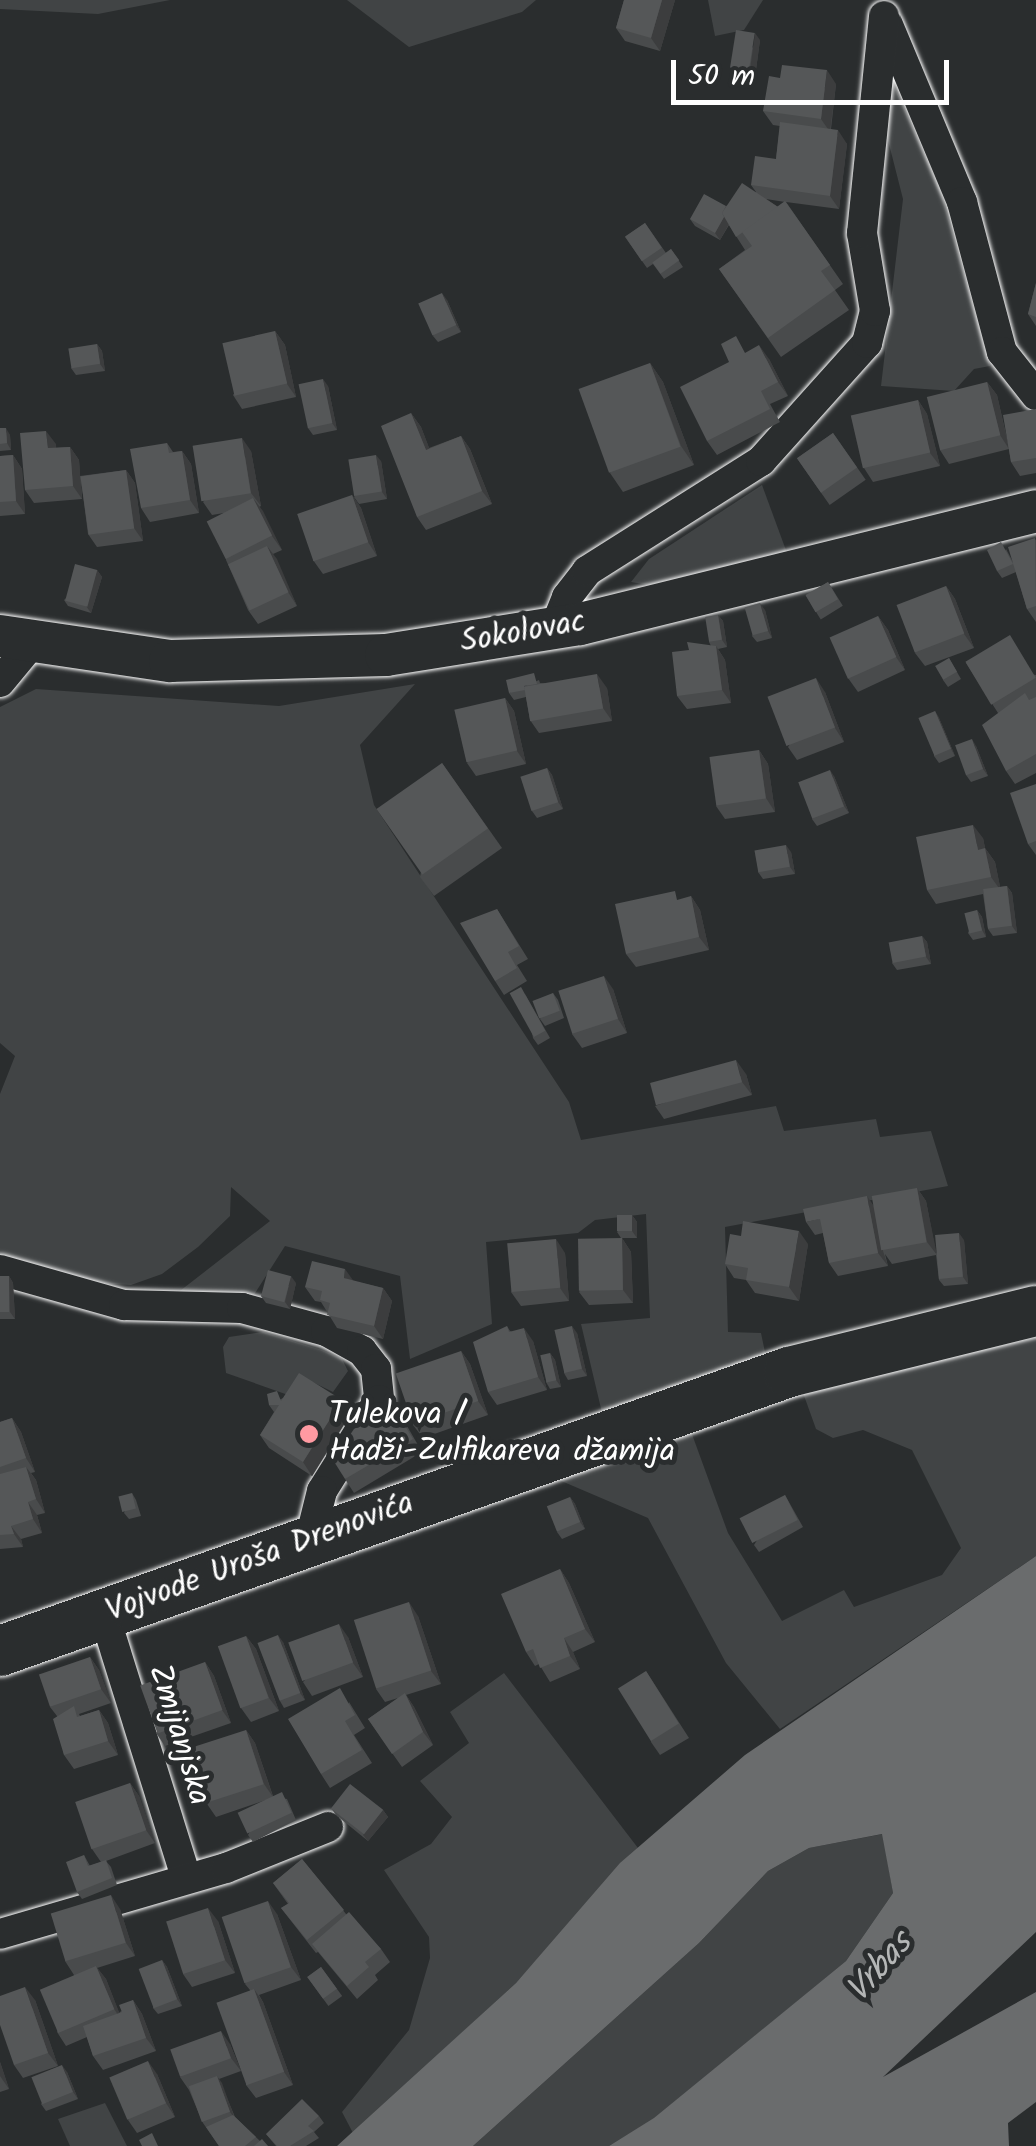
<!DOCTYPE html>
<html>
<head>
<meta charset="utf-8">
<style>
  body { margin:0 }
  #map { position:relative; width:1036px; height:2146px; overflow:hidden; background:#2a2d2e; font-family:Kalam,sans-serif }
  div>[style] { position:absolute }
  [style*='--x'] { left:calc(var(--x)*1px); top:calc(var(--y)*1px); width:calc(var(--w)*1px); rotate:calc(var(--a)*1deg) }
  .green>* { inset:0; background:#414445 }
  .water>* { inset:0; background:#6a6c6d }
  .roads { filter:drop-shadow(0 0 2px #fff) drop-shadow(0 0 2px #fff) }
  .street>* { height:30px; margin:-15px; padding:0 15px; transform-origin:15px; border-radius:15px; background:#2a2d2e }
  .secondary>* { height:42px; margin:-21px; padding:0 21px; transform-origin:21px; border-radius:21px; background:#2a2d2e }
  .primary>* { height:50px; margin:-25px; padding:0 25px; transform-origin:25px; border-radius:25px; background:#2a2d2e }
  .wall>* { inset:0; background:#494b4c; transform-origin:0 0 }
  .shaded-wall>* { inset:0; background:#3c3d3e }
  .building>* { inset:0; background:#555758; transform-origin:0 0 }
  .dots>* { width:28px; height:28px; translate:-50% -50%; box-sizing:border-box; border:5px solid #2a2d2e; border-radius:50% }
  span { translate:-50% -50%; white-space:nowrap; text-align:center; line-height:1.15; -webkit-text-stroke:10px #2a2d2e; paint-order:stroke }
  .street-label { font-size:32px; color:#fff }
  .poi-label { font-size:32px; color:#fff }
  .left { translate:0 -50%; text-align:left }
  .water-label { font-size:35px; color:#b4b6b6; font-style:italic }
  .scale { position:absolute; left:671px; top:60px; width:278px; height:45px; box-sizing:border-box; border:5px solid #fff; border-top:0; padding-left:12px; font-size:30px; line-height:35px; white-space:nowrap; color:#fff; -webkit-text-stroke:8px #2a2d2e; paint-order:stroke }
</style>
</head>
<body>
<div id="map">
  <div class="green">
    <i style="clip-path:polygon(0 0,170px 0,98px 14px,0 9px)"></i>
    <i style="clip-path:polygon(347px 0,536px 0,522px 12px,409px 47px)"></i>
    <i style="clip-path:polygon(708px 0,763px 0,744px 30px,715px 36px)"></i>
    <i style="clip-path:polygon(871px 33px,941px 192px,990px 366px,974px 369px,954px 391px,881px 386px,903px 199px,865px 50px)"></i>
    <i style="clip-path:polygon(762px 485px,787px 553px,649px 585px,631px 582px,649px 559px)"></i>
    <i style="clip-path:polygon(415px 684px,360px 745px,374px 805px,569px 1102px,581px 1140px,776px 1106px,784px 1131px,876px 1119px,880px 1137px,931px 1131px,948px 1186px,725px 1227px,728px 1332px,761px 1333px,767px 1362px,603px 1417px,581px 1324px,650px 1318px,646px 1214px,595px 1220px,578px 1233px,486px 1242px,492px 1324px,410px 1359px,400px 1276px,285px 1246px,252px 1298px,176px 1294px,270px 1221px,231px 1187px,230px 1216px,198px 1247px,162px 1274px,131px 1285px,96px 1283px,0 1255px,0 1094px,15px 1056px,0 1043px,0 707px,36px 689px,279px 706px)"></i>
    <i style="clip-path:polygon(263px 1332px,322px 1350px,342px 1359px,348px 1371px,333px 1392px,302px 1377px,291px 1396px,226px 1373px,223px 1347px,229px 1337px)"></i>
    <i style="clip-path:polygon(1036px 1338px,1036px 1556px,780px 1729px,726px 1663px,648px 1518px,552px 1477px,689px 1426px,728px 1533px,782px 1621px,844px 1590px,854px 1607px,942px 1575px,961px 1548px,912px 1450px,863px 1430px,833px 1438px,816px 1429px,802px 1390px)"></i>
    <i style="clip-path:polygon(504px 1673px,638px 1848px,516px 1983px,353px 2133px,342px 2112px,409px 2030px,430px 1958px,429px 1937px,384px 1870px,431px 1844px,452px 1817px,420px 1781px,469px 1743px,450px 1712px)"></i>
    <i style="clip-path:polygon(883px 1834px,893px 1893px,846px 1961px,654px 2119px,609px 2146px,473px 2146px,699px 1943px,768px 1871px,809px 1848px)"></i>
    <i style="clip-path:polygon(105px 2103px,127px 2146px,70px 2146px,58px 2119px)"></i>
  </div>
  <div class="water">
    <i style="clip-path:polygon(1036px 1556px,1036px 1932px,883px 2077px,1036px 1992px,1036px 2102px,1008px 2123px,1009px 2146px,609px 2146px,654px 2118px,846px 1961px,893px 1893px,882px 1834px,809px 1848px,768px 1871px,699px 1943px,473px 2146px,337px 2146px,516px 1983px,620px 1863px,745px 1755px)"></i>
  </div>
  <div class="roads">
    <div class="street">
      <i style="--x:888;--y:25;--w:192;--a:67.3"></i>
      <i style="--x:962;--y:202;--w:155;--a:75.1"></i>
      <i style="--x:1002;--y:352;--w:55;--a:51.7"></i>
      <i style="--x:555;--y:627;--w:32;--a:-68"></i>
      <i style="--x:567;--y:597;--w:33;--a:-52"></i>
      <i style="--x:587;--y:571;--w:206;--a:-32.3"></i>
      <i style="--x:761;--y:461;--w:159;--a:-48.1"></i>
      <i style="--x:867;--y:343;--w:33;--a:-76"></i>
      <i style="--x:875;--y:311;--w:79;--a:-99.5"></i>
      <i style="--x:862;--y:233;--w:218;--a:-84.2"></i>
      <i style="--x:0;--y:682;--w:52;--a:-50.5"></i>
      <i style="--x:0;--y:1270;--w:129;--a:15.8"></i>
      <i style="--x:124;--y:1305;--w:118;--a:1.5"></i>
      <i style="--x:242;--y:1308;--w:87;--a:15.3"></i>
      <i style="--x:326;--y:1331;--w:41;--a:29.1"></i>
      <i style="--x:362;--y:1351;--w:23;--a:52"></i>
      <i style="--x:376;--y:1369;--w:31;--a:84"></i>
      <i style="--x:379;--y:1400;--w:107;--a:122.1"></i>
      <i style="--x:322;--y:1491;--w:49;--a:104"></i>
      <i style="--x:104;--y:1614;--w:275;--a:72.7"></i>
      <i style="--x:0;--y:1934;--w:235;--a:-16.3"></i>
      <i style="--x:226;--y:1868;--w:110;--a:-21.9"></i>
    </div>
    <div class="secondary">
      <i style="--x:0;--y:636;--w:172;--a:8.4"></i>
      <i style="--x:170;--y:661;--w:216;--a:-1.6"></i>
      <i style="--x:386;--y:655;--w:196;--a:-9.1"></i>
      <i style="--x:580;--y:624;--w:470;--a:-13.9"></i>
    </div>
    <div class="primary">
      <i style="--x:0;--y:1651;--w:837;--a:-19.47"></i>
      <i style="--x:789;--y:1372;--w:254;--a:-13.9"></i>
    </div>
  </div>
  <div class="wall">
    <i style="clip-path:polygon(624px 0,675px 0,660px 51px,625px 41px,616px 28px)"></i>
    <i style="clip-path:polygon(760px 40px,755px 77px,736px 75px,732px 68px)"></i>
    <i style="clip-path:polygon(evenodd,836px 84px,831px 129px,847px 144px,839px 209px,786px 202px,843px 284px,835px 290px,849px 310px,781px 357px,719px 269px,745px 250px,729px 225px,720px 240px,695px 226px,690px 219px,726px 206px,756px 192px,751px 185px,776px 159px,780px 126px,773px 125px,763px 111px,836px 84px,766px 199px,785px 202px,778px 207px,766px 199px)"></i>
    <i style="clip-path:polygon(645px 223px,666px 253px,671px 249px,683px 267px,664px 279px,653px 264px,647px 268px,625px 237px)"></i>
    <i style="clip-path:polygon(1036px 283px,1036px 326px,1028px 314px)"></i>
    <i style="clip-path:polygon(447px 300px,461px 332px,438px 342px,433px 336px)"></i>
    <i style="clip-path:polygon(275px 331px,285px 345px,296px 397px,242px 409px,233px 395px)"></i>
    <i style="clip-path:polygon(97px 344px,102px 351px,105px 371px,76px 375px,71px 368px)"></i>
    <i style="clip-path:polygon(747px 352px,769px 359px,788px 396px,770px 404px,780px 422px,717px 455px,707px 441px)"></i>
    <i style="clip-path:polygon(650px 363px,663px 382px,694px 465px,623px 492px,610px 473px)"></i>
    <i style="clip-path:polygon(987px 382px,997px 395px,1008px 443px,1036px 409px,1036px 473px,1020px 476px,1011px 462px,1009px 449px,949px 464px,940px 450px)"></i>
    <i style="clip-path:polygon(328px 386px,337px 430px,313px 435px,308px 428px)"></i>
    <i style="clip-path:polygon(918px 400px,927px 414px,940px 466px,873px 482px,864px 468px)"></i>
    <i style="clip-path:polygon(411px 413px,421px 427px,429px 448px,461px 436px,470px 449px,492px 504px,426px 530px,417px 517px)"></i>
    <i style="clip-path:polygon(0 428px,10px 435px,11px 450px,0 451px)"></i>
    <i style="left:833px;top:433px;width:57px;height:44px;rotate:55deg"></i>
    <i style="clip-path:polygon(167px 443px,173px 452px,182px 451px,191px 464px,199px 513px,150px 522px,141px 508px)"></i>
    <i style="clip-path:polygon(56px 444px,56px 448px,70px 447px,79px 460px,80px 476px,126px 470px,135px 483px,143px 541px,97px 547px,88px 534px,81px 480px,82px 499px,34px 503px,25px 490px)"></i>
    <i style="clip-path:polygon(251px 451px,261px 506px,259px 507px,282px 550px,273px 554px,297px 606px,258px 624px,248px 610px,226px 560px,224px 513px,212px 515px,203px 502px)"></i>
    <i style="clip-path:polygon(13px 455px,22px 469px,25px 514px,0 516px,0 456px)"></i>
    <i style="clip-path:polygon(381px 461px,387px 499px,359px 504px,354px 497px)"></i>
    <i style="clip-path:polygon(352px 495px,361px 508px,377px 556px,323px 574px,313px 560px)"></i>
    <i style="clip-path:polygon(1036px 539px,1036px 622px,1027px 609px,1016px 572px,1002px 578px,997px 571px,1006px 549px,1013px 562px)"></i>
    <i style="clip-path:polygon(97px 570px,102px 577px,91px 613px,68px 606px,64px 600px)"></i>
    <i style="left:828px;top:582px;width:28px;height:26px;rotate:58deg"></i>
    <i style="clip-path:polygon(946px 586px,955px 599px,974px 648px,925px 666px,915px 653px)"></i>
    <i style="clip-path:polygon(765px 610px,772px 638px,757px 642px,752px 636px)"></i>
    <i style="clip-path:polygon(718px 615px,723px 621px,727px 647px,718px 649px,725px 660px,731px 703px,687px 709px,677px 696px,689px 650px,711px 646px,709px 642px)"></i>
    <i style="clip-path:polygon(878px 616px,888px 630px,905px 670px,858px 692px,848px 678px)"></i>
    <i style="clip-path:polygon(949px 658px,961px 679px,948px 687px,943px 680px)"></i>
    <i style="clip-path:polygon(966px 663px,1036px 675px,1036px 773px,1015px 784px,1006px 771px,998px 713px)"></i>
    <i style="clip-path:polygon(539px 680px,540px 683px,607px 688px,612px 721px,539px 733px,530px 720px,526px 697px,514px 700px,509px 693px)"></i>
    <i style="clip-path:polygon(825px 692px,844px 742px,797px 760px,788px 747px)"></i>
    <i style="clip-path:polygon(505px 698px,514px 711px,526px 764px,476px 776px,467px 763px)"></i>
    <i style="clip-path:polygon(935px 711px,939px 718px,955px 756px,939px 763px,934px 756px)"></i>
    <i style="clip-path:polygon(976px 746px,988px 776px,971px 782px,966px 775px)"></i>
    <i style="clip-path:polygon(759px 750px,768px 764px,775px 812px,725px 819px,716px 806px)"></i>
    <i style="clip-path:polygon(442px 763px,502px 848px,434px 896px,420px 877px)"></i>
    <i style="clip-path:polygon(547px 768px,552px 775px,563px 809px,537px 818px,532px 811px)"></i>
    <i style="clip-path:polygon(834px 776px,849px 813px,817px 826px,812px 819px)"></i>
    <i style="clip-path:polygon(1036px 784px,1036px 855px,1028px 844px)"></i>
    <i style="clip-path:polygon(983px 838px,985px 848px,995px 862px,1000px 887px,1007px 886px,1012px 893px,1017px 933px,993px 936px,988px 929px,983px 894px,936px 904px,927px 890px)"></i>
    <i style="clip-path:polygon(791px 852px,795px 874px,763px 879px,758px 872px)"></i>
    <i style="clip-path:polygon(691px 896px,700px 910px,709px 950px,636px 967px,626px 954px)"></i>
    <i style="clip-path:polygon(497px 909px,528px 959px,517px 965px,527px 981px,504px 995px,495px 981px)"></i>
    <i style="clip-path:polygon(977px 910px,982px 917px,986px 937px,973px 940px,968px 933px)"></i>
    <i style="clip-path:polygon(922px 936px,927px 942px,931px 964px,897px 970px,892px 963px)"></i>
    <i style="clip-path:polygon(613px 989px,627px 1033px,582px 1048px,572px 1034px)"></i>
    <i style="clip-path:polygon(553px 993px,558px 1000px,564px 1018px,545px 1026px,540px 1019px)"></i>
    <i style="clip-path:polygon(525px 994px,550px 1038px,538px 1045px,533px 1038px)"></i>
    <i style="clip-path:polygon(746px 1074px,752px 1095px,664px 1119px,655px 1106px)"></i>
    <i style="clip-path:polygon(917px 1188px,926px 1201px,936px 1253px,964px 1240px,968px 1284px,944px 1286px,939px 1280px,936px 1255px,892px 1264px,885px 1254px,888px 1266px,838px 1276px,829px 1263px,823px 1233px,815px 1235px,806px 1222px,874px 1206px)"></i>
    <i style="clip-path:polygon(632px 1215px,637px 1222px,637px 1238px,622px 1238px,631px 1252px,633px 1303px,589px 1305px,579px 1292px,621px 1238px,617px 1232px)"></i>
    <i style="clip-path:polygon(808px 1244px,799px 1301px,755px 1293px,746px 1280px,734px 1278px,725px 1264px)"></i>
    <i style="clip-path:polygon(565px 1253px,569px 1301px,521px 1306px,511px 1292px)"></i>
    <i style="clip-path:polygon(0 1276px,9px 1276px,13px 1283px,15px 1319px,0 1319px)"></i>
    <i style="clip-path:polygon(353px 1281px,383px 1288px,392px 1301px,383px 1339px,337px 1328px,321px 1302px,315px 1301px,305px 1287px)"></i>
    <i style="clip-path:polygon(296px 1283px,290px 1309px,266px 1303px,261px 1296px)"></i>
    <i style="clip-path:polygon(507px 1326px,510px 1331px,533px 1341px,547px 1390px,497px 1405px,488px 1392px)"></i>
    <i style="clip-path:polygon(577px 1333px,587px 1376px,568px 1380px,564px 1373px)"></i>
    <i style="clip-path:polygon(461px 1351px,470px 1364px,488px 1415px,423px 1438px,413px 1425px)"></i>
    <i style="clip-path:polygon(550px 1353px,555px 1360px,561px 1387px,550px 1389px,546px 1382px)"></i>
    <i style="clip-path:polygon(283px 1398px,351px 1413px,312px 1476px,269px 1448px,260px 1435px,274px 1412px,269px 1405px)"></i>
    <i style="clip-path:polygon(12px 1418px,21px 1432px,35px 1472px,31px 1473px,36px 1480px,45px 1513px,37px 1515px,42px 1533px,21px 1539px,23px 1547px,0 1549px,0 1422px)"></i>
    <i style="clip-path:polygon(403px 1419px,422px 1452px,354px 1493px,345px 1479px)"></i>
    <i style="clip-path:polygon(132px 1493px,136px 1500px,141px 1516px,129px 1519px,124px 1513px)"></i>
    <i style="clip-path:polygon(785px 1495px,803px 1527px,759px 1552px,754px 1545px)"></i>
    <i style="clip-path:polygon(570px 1497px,575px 1504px,585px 1529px,562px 1539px,557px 1532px)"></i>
    <i style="clip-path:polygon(560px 1569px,569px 1583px,595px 1642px,573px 1652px,580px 1669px,550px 1682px,539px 1664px,535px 1666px,526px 1652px)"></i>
    <i style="clip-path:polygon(418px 1616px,441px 1684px,406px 1695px,414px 1707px,433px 1745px,402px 1767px,368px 1719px,398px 1698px,385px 1702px,376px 1689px)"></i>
    <i style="clip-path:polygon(246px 1636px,256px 1649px,279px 1711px,251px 1722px,241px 1708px)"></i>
    <i style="clip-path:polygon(348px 1637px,363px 1677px,312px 1696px,303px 1682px)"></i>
    <i style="clip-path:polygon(283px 1642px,305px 1700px,284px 1708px,280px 1701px)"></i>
    <i style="clip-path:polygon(90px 1657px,99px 1670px,111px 1703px,79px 1714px,80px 1716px,99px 1710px,108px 1723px,118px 1755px,74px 1769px,64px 1755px,57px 1716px,50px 1707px)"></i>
    <i style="clip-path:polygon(205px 1662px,214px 1676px,231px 1723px,165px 1746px,156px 1733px)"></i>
    <i style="clip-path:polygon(646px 1671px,689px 1738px,660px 1755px,651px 1742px)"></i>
    <i style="clip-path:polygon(349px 1702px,365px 1728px,354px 1735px,372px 1763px,330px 1788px,321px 1774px)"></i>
    <i style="clip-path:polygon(246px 1730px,255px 1743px,273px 1796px,287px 1799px,296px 1820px,253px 1842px,248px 1835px,266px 1800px,216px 1817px,207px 1804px)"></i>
    <i style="clip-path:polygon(130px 1783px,139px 1796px,155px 1843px,106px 1861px,111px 1867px,117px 1885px,82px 1899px,77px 1892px,84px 1855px,90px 1866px,101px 1862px,92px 1849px)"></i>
    <i style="clip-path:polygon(331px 1808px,383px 1810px,388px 1817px,368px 1841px,336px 1815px)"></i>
    <i style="clip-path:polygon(302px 1859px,346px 1914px,381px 1949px,390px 1962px,375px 1975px,378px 1980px,357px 1999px,318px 1952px,316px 1953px,281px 1908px,288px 1904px,273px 1883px)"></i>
    <i style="clip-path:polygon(120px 1909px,135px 1956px,97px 1968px,106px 1979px,119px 2013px,133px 2000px,142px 2014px,156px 2051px,103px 2070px,93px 2056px,87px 2037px,66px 2046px,57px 2032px,74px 1975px,65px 1961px)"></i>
    <i style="clip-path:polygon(277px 1914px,301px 1980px,259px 1995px,263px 2002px,293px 2085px,256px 2098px,246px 2085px,250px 1990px,245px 1984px)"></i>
    <i style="clip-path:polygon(218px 1921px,235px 1973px,192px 1987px,183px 1974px)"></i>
    <i style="clip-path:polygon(162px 1960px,167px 1967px,182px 2006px,158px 2014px,153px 2008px)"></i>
    <i style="left:321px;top:1967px;width:36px;height:17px;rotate:54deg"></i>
    <i style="clip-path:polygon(35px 2000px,58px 2066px,23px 2078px,14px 2065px)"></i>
    <i style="clip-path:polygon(230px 2044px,241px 2071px,219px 2079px,235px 2117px,260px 2141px,268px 2146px,219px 2146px,203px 2123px,189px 2090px,180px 2077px)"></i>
    <i style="clip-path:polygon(0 2062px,9px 2089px,0 2092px)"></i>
    <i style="clip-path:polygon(67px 2072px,78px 2099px,46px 2111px,41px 2104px)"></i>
    <i style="clip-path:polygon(157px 2074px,175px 2117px,137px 2133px,128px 2120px)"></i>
    <i style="clip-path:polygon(319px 2116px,324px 2123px,314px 2132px,319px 2138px,306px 2146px,276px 2146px,266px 2134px)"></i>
  </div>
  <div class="shaded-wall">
    <i style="clip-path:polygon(662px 0,675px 0,660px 51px,651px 38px)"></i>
    <i style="clip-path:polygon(755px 33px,760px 40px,755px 77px,750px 70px)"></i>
    <i style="clip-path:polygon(827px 70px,836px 84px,830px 132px,821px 119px)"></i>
    <i style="clip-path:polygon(838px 130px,847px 144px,839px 209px,830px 196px)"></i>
    <i style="clip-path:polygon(729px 208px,734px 215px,720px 240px,715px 233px)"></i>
    <i style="clip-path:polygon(442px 293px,447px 300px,461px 332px,456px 325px)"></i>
    <i style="clip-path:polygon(275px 331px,285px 345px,296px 397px,287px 384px)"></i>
    <i style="clip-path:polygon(97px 344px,102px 351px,105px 371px,100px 364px)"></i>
    <i style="clip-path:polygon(759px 345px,769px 359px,788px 396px,778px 382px)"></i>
    <i style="clip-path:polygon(650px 363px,663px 382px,694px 465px,681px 446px)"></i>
    <i style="clip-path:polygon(323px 379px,328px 386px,337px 430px,332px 423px)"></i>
    <i style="clip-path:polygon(987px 382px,997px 395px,1009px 449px,1000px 435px)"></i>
    <i style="clip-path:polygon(918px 400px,927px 414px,940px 466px,930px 453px)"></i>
    <i style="clip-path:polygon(411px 413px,421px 427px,435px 463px,426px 450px)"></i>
    <i style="clip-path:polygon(6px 428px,10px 435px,11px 450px,7px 443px)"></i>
    <i style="clip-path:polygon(46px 431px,56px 444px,57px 462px,48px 448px)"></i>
    <i style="clip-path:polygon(461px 436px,470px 449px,492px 504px,482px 491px)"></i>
    <i style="clip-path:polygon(242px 438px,251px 451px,261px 506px,251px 493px)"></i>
    <i style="clip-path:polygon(70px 447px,79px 460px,82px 499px,73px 486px)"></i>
    <i style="clip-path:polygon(182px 451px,191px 464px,199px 513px,190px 500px)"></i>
    <i style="clip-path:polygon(13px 455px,22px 469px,25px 514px,16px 501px)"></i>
    <i style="clip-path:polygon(376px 455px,381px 461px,387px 499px,382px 492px)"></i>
    <i style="clip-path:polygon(126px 470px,135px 483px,143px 541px,134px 528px)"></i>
    <i style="clip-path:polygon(352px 495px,361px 508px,377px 556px,368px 542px)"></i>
    <i style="clip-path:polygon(253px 498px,263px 511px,282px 550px,272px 536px)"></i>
    <i style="clip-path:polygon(267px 546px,277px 559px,297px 606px,288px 592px)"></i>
    <i style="clip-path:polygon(97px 570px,102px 577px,91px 613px,86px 606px)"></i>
    <i style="clip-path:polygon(946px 586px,955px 599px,974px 648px,964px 634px)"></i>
    <i style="clip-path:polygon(760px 603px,765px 610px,772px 638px,768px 631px)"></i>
    <i style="clip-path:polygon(718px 615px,723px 621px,727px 647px,722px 640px)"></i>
    <i style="clip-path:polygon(878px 616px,888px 630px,905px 670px,896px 657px)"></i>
    <i style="clip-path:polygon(716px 646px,725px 660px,731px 703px,722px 690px)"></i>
    <i style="clip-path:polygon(597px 674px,607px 688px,612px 721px,603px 708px)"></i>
    <i style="clip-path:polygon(816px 678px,825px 692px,844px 742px,835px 728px)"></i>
    <i style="clip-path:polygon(505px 698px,514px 711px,526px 764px,517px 751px)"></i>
    <i style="clip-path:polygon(935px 711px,939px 718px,955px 756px,951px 749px)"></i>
    <i style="clip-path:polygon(972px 739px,976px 746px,988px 776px,983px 769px)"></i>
    <i style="clip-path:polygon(759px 750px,768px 764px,775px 812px,766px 798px)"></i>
    <i style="clip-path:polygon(547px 768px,552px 775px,563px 809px,558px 802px)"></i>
    <i style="clip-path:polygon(830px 770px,834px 776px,849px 813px,844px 806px)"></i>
    <i style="clip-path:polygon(973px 825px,983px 838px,988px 863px,978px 850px)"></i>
    <i style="clip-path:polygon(786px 845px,791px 852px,795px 874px,790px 867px)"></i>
    <i style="clip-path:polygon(985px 848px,995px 862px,1001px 891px,991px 877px)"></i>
    <i style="clip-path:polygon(1007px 886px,1012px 893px,1017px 933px,1012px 926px)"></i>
    <i style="clip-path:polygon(691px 896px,700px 910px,709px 950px,699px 937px)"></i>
    <i style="clip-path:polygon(977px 910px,982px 917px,986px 937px,982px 930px)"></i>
    <i style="clip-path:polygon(922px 936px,927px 942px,931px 964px,926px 957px)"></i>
    <i style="clip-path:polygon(604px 976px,613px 989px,627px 1033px,618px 1019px)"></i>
    <i style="clip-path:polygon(736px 1060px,746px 1074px,752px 1095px,742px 1082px)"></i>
    <i style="clip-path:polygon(917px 1188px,926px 1201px,937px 1255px,927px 1242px)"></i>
    <i style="clip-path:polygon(867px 1196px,876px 1209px,883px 1251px,888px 1266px,878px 1253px)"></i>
    <i style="clip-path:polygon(632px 1215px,637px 1222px,637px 1238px,632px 1231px)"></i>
    <i style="clip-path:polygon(799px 1231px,808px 1244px,799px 1301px,789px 1287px)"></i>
    <i style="clip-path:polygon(959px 1233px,964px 1240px,968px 1284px,963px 1277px)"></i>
    <i style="clip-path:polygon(622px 1238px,631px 1252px,633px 1303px,623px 1290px)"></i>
    <i style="clip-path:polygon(556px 1239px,565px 1253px,569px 1301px,560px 1288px)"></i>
    <i style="clip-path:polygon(345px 1269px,355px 1283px,344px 1278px)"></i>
    <i style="clip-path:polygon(9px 1276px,13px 1283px,15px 1319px,10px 1312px)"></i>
    <i style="clip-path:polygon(291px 1276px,296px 1283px,290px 1309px,285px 1302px)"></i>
    <i style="clip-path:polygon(383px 1288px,392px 1301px,383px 1339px,374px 1326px)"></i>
    <i style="clip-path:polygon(572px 1326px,577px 1333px,587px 1376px,582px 1369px)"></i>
    <i style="clip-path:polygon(524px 1328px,533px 1341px,547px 1390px,538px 1377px)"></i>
    <i style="clip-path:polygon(461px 1351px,470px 1364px,488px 1415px,478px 1401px)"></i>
    <i style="clip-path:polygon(550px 1353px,555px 1360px,561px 1387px,556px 1380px)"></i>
    <i style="clip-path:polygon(342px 1400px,351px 1413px,312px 1476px,303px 1462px)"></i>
    <i style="clip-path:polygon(12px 1418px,21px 1432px,35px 1472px,26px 1458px)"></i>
    <i style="clip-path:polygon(26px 1467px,36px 1480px,45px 1513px,36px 1499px)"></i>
    <i style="clip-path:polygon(570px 1497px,575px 1504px,585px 1529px,580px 1522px)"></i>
    <i style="clip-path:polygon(28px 1502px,37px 1515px,42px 1533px,33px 1519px)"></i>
    <i style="clip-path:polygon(11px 1526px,21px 1539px,23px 1547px,14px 1534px)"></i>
    <i style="clip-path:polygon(560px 1569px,569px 1583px,595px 1642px,585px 1629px)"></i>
    <i style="clip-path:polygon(409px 1602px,418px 1616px,441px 1684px,431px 1671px)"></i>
    <i style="clip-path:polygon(339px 1624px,348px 1637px,363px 1677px,353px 1663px)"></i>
    <i style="clip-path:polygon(278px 1635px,283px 1642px,305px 1700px,300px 1693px)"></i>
    <i style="clip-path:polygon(246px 1636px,256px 1649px,279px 1711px,269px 1698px)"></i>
    <i style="clip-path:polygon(564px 1638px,573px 1652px,580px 1669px,570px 1656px)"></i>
    <i style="clip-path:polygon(90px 1657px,99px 1670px,111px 1703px,101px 1689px)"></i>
    <i style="clip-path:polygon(205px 1662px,214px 1676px,231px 1723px,222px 1710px)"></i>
    <i style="clip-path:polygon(405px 1693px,414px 1707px,433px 1745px,423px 1732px)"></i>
    <i style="clip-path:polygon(99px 1710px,108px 1723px,118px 1755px,108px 1741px)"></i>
    <i style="clip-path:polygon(246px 1730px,255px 1743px,273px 1797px,264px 1784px)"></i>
    <i style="clip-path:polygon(130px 1783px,139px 1796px,155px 1843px,146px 1830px)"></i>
    <i style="clip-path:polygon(383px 1810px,388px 1817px,368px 1841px,363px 1835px)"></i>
    <i style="clip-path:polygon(111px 1895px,120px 1909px,135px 1956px,126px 1943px)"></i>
    <i style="clip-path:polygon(268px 1901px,277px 1914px,301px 1980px,291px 1967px)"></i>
    <i style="clip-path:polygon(208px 1908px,218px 1921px,235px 1973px,225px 1960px)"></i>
    <i style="clip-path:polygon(162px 1960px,167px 1967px,182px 2006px,177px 1999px)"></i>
    <i style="clip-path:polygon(96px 1966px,106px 1979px,123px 2022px,114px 2009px)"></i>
    <i style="clip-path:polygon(25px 1987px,35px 2000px,58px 2066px,48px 2053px)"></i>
    <i style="clip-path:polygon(254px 1989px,263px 2002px,293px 2085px,284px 2072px)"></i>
    <i style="clip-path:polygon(133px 2000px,142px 2014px,156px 2051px,146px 2038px)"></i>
    <i style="clip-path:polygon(221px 2031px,230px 2044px,241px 2071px,231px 2058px)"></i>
    <i style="clip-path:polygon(148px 2061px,157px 2074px,175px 2117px,166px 2103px)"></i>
    <i style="clip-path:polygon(0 2062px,9px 2089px,0 2076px)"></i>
    <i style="clip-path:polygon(62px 2065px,67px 2072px,78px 2099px,73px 2092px)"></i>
    <i style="clip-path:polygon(217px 2076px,222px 2083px,235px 2119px,230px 2112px)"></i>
  </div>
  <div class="building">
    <i style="clip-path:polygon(624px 0,662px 0,651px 38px,616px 28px)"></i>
    <i style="left:736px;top:30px;width:19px;height:38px;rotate:9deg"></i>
    <i style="clip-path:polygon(782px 65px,827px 70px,821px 119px,763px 111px,769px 76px,780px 78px)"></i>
    <i style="clip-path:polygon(780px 122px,838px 130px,830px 196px,751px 185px,755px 156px,776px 159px)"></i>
    <i style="clip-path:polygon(742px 183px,778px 207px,736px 237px,722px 213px)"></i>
    <i style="clip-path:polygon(704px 194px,726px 206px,722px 213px,724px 217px,715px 233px,690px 219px)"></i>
    <i style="clip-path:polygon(785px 201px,830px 265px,821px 271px,835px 290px,768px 338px,719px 269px,752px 246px,742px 232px)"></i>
    <i style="left:645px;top:223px;width:30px;height:24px;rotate:56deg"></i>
    <i style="left:671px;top:249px;width:14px;height:23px;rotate:54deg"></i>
    <i style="clip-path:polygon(1036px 283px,1036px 317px,1028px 314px)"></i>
    <i style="left:442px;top:293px;width:35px;height:26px;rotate:66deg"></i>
    <i style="left:275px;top:331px;width:54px;height:54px;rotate:77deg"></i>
    <i style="clip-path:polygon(736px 336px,745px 353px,759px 345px,778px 382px,761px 391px,770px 409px,707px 441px,680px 387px,729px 362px,721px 344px)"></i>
    <i style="left:97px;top:344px;width:20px;height:29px;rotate:81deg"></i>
    <i style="left:650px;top:363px;width:89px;height:76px;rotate:70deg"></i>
    <i style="left:323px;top:379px;width:45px;height:25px;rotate:78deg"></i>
    <i style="left:987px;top:382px;width:55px;height:62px;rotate:76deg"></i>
    <i style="left:918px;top:400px;width:54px;height:69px;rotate:77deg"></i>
    <i style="clip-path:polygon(1036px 409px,1036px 458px,1011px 462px,1003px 415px)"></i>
    <i style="clip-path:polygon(411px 413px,426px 450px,461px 436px,482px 491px,417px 517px,381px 426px)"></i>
    <i style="clip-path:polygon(0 428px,6px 428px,7px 443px,0 444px)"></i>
    <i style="clip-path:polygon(46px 431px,48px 448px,70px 447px,73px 486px,25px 490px,20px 433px)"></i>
    <i style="left:833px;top:433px;width:42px;height:44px;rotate:55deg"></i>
    <i style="left:242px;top:438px;width:56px;height:50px;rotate:81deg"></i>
    <i style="clip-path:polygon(167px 443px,169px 453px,182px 451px,190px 500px,141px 508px,130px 449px)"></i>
    <i style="clip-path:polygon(13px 455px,16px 501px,0 502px,0 456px)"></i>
    <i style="left:376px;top:455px;width:37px;height:28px;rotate:81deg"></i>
    <i style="left:126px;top:470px;width:59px;height:46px;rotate:82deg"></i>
    <i style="left:352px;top:495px;width:50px;height:58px;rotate:71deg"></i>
    <i style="left:253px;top:498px;width:42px;height:52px;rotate:63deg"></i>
    <i style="clip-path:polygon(1035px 538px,1036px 606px,1027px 609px,1008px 547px)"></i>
    <i style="clip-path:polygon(1001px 542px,1013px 564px,997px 571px,987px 550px)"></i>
    <i style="left:267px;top:546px;width:51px;height:43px;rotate:65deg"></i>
    <i style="left:75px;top:564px;width:23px;height:38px;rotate:15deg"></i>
    <i style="left:828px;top:582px;width:20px;height:26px;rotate:60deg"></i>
    <i style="left:946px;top:586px;width:51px;height:53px;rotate:69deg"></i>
    <i style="left:760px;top:603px;width:29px;height:16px;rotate:74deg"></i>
    <i style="left:718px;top:615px;width:25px;height:13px;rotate:81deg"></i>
    <i style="left:878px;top:616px;width:45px;height:53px;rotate:66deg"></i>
    <i style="left:1010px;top:635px;width:50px;height:52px;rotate:59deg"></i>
    <i style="clip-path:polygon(687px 642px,716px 646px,722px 690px,677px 696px,672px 652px,689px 650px)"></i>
    <i style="left:949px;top:658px;width:16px;height:16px;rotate:60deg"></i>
    <i style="clip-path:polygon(534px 673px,537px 684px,524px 686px,525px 690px,509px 693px,506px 680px)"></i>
    <i style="left:597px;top:674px;width:35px;height:74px;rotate:80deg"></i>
    <i style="left:816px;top:678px;width:53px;height:52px;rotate:69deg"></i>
    <i style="clip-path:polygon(1025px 693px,1029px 700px,1036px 697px,1036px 754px,1006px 771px,982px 725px)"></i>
    <i style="left:505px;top:698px;width:54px;height:52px;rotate:77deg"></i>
    <i style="left:935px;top:711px;width:41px;height:18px;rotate:67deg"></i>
    <i style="left:972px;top:739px;width:32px;height:18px;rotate:70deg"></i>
    <i style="left:759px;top:750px;width:49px;height:50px;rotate:82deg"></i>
    <i style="left:442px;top:763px;width:80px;height:80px;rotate:55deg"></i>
    <i style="left:547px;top:768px;width:36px;height:28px;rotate:72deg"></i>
    <i style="left:830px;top:770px;width:39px;height:34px;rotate:69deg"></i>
    <i style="clip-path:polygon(1036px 784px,1036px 841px,1028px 844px,1010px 793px)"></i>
    <i style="clip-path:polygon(973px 825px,978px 850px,985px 848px,991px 877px,927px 890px,916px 837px)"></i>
    <i style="left:786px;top:845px;width:22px;height:32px;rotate:80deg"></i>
    <i style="left:1007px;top:886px;width:40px;height:24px;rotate:83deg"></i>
    <i style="clip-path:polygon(675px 891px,677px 900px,691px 896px,699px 937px,626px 954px,615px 904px)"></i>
    <i style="clip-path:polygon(497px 909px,519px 946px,508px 952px,517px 968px,495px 981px,460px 923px)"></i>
    <i style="left:977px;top:910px;width:21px;height:13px;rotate:76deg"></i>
    <i style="left:922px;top:936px;width:21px;height:34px;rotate:79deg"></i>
    <i style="left:604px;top:976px;width:45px;height:48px;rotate:72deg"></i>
    <i style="left:521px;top:987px;width:50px;height:13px;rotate:61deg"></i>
    <i style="left:553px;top:993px;width:19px;height:22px;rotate:69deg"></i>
    <i style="left:736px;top:1060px;width:23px;height:89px;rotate:75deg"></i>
    <i style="left:917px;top:1188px;width:55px;height:46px;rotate:80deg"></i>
    <i style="clip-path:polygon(867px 1196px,878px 1253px,829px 1263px,820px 1219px,806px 1222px,803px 1209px)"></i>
    <i style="left:632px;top:1215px;width:16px;height:15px;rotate:90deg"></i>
    <i style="clip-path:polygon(743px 1221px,799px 1231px,789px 1287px,746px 1280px,748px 1268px,725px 1264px,730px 1234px,741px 1236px)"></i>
    <i style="left:959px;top:1233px;width:44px;height:24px;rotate:85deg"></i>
    <i style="left:622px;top:1238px;width:52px;height:44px;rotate:89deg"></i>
    <i style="left:556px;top:1239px;width:49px;height:49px;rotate:85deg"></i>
    <i style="clip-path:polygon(312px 1261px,345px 1269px,344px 1278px,383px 1288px,374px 1326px,327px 1315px,330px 1303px,320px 1300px,322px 1291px,305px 1287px)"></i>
    <i style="left:268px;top:1270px;width:24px;height:27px;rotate:15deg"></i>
    <i style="left:0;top:1276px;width:9px;height:36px"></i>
    <i style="clip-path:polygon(507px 1326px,509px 1332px,524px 1328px,538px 1377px,488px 1392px,473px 1342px)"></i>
    <i style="left:572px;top:1326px;width:44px;height:18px;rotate:77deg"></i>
    <i style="left:461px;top:1351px;width:53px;height:69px;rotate:71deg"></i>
    <i style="left:550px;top:1353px;width:28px;height:10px;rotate:77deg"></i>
    <i style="clip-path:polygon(299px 1373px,342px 1400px,303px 1462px,260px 1435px,279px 1405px,269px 1405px,267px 1394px,277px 1391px,281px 1401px)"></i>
    <i style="clip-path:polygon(393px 1406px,413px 1439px,345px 1479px,333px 1460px,354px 1429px)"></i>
    <i style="clip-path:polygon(12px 1418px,26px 1458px,0 1467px,0 1422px)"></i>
    <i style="clip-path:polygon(26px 1467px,36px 1499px,28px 1502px,33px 1519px,11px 1526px,14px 1534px,0 1535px,0 1474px)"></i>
    <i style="left:132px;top:1493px;width:16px;height:14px;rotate:76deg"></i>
    <i style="left:785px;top:1495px;width:28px;height:51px;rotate:63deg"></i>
    <i style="left:570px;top:1497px;width:27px;height:25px;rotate:68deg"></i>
    <i style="clip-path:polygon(560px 1569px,585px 1629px,564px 1638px,570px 1656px,540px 1668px,533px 1649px,526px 1652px,501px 1594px)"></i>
    <i style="left:409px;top:1602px;width:72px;height:58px;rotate:72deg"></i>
    <i style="left:339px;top:1624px;width:41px;height:54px;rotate:70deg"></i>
    <i style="left:278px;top:1635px;width:62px;height:22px;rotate:69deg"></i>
    <i style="left:246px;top:1636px;width:66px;height:30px;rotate:70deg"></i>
    <i style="left:90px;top:1657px;width:34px;height:54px;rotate:71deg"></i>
    <i style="left:205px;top:1662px;width:51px;height:69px;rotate:70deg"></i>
    <i style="left:646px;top:1671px;width:62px;height:33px;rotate:58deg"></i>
    <i style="clip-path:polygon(340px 1688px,355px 1715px,345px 1721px,362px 1750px,321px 1774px,288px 1719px)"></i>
    <i style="clip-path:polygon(405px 1693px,423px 1732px,392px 1754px,368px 1719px)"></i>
    <i style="clip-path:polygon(74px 1706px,77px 1717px,99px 1710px,108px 1741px,64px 1755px,53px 1719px)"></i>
    <i style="left:246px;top:1730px;width:57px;height:61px;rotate:72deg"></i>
    <i style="left:130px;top:1783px;width:50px;height:58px;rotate:71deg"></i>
    <i style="left:350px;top:1784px;width:42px;height:31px;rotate:38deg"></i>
    <i style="left:282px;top:1792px;width:23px;height:49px;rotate:65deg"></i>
    <i style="clip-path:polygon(84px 1855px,88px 1866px,106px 1860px,112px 1878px,77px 1892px,66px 1862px)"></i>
    <i style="clip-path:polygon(302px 1859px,344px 1910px,307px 1940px,281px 1908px,289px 1903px,273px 1883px)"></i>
    <i style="left:111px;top:1895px;width:50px;height:63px;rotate:73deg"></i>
    <i style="left:268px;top:1901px;width:70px;height:49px;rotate:71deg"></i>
    <i style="left:208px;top:1908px;width:55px;height:44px;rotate:72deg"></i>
    <i style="clip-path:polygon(349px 1912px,381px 1949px,365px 1962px,369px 1967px,347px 1986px,312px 1944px)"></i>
    <i style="left:162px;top:1960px;width:42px;height:25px;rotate:69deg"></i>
    <i style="left:96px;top:1966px;width:47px;height:61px;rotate:67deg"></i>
    <i style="left:321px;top:1967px;width:27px;height:17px;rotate:54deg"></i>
    <i style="clip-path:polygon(25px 1987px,48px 2053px,14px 2065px,0 2025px,0 1996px)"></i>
    <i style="left:254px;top:1989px;width:88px;height:40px;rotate:70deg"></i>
    <i style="clip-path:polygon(133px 2000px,146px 2038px,93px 2056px,83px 2026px,122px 2012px,119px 2005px)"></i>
    <i style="left:221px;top:2031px;width:29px;height:54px;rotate:70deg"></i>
    <i style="left:148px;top:2061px;width:46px;height:42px;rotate:67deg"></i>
    <i style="left:62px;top:2065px;width:29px;height:33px;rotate:68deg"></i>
    <i style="left:217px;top:2076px;width:38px;height:30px;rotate:70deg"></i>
    <i style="clip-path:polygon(302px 2099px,319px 2116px,308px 2126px,314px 2131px,290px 2146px,277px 2146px,266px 2134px)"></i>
    <i style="clip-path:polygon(233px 2115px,256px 2137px,245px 2146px,219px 2146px,206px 2127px)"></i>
    <i style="clip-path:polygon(152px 2133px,158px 2146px,142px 2146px,139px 2140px)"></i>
    <i style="clip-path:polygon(262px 2139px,268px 2146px,254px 2146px)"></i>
  </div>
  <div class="dots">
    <i style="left:309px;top:1434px;background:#ff9aa2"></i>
  </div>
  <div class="street-label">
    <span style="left:523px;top:633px;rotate:-10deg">Sokolovac</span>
    <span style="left:260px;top:1558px;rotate:-20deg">Vojvode Uroša Drenovića</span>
    <span style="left:178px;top:1735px;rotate:73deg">Zmijanjska</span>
  </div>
  <div class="poi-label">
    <span class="left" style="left:329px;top:1434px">Tulekova /<br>Hadži-Zulfikareva džamija</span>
  </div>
  <div class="water-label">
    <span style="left:880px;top:1968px;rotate:-49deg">Vrbas</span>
  </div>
  <div class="scale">50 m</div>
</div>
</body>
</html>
